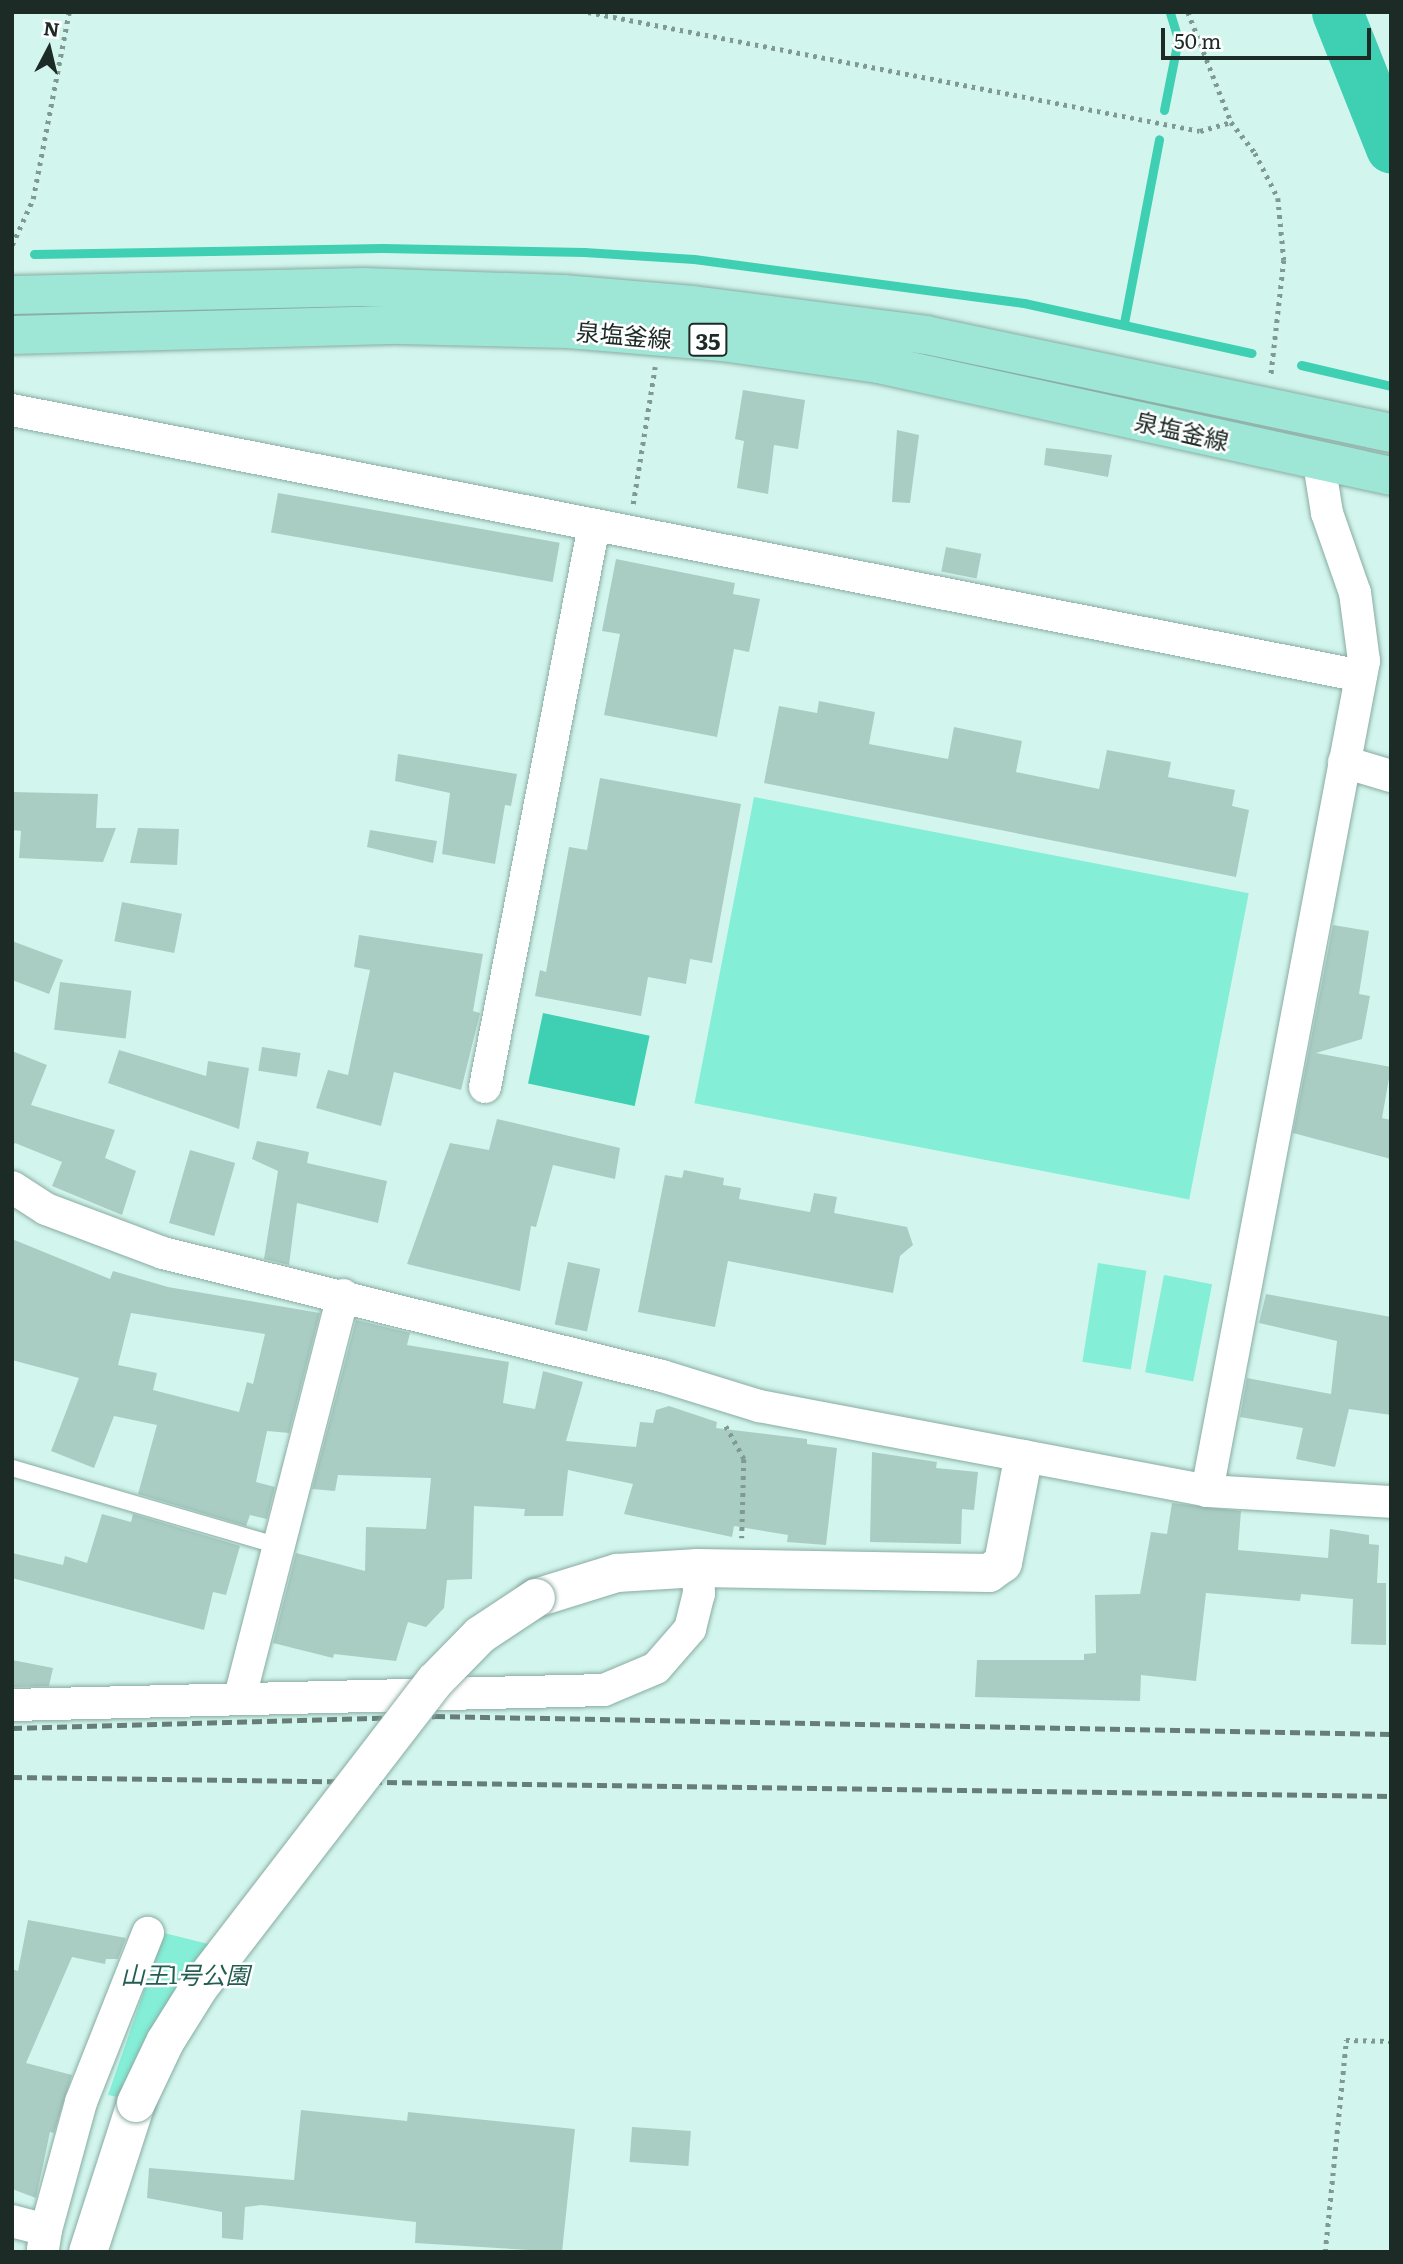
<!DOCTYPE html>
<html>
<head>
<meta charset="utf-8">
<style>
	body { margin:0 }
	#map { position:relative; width:1403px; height:2264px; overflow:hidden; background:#d2f6ed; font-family:Literata,"Noto Sans JP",serif }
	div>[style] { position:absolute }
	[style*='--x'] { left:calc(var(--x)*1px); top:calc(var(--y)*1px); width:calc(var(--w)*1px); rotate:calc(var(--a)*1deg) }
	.green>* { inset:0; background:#84eed6; transform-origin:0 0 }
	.water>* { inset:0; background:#3fcfb3; transform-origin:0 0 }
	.stream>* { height:9px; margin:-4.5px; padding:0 4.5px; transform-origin:4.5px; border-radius:4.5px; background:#3fcfb3 }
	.river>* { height:51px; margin:-25.5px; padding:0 25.5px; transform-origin:25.5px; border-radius:25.5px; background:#3fcfb3 }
	.building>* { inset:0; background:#aacdc3; transform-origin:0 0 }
	.path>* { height:4.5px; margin-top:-2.25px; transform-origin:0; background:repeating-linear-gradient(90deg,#809a93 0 3.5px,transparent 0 8.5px) }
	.roads { filter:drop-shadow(0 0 2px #89aba2) drop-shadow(0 0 2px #89aba2) }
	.service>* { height:16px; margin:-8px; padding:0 8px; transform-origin:8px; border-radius:8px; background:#fff }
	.minor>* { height:32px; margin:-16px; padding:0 16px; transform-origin:16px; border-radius:16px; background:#fff }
	.tertiary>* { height:38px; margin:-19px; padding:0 19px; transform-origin:19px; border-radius:19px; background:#fff }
	.primary>* { height:38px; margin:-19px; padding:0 19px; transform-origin:19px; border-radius:19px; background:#9ee6d6 }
	.rail>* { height:5px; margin-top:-2.5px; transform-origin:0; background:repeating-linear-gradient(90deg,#677e78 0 10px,transparent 0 15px) }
	.bridges { filter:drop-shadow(0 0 2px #89aba2) drop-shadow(0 0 2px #89aba2) }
	.tertiary-bridge>* { height:38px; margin:-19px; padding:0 19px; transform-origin:19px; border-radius:19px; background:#fff }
	span { translate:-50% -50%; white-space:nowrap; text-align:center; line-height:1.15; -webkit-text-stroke:5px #fff; paint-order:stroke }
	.shield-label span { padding:2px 5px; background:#fff; border:2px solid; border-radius:5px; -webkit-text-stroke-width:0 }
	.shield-label { font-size:23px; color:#1d2b27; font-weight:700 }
	.street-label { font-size:24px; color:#1d2b27 }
	.park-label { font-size:24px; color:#245d51; font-style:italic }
	.frame { position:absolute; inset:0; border:14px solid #1d2b27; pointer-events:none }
	.north { position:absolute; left:14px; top:14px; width:70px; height:70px; -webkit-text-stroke:5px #fff; paint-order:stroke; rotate:7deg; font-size:19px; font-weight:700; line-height:28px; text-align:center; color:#1d2b27 }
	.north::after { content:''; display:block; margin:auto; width:24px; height:32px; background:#1d2b27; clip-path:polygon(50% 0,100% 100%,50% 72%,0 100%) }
	.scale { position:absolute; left:1161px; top:28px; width:210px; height:32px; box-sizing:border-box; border:4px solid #1d2b27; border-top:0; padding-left:9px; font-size:21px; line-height:24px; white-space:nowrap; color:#1d2b27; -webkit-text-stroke:5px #fff; paint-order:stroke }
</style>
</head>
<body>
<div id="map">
	<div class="green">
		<i style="left:754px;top:797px;width:504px;height:312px;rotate:11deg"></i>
		<i style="left:1098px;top:1263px;width:49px;height:100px;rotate:9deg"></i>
		<i style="left:1164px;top:1275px;width:49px;height:99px;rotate:11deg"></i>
		<i style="clip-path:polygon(164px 1933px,241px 1952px,122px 2098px,108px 2095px)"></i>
	</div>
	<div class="water">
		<i style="left:543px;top:1013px;width:109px;height:72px;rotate:12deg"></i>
	</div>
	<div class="stream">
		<i style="--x:1164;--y:110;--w:72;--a:-78.8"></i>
		<i style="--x:1178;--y:39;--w:28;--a:-107"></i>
		<i style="--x:34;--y:254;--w:348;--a:-1"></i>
		<i style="--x:382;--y:248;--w:202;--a:1.1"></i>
		<i style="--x:584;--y:252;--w:110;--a:3.6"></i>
		<i style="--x:694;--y:259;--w:333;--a:7.6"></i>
		<i style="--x:1024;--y:303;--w:233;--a:12.4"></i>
		<i style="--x:1124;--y:323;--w:187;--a:-79.2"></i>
		<i style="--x:1301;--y:365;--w:92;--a:13.1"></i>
	</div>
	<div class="river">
		<i style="--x:1337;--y:12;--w:146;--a:68.3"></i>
	</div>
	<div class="building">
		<i style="clip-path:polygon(743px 390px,805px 400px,798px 449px,774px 445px,768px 494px,737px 488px,744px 441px,735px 439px)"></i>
		<i style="clip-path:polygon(897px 430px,919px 435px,910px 503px,892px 502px)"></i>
		<i style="clip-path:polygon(1046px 448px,1112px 455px,1108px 477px,1044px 465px)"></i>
		<i style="left:278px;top:493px;width:286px;height:40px;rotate:10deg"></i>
		<i style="left:946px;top:547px;width:36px;height:25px;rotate:11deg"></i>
		<i style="clip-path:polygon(616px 559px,735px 583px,733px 594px,760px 599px,749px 652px,734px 649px,717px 737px,604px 715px,620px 634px,602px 631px)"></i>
		<i style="clip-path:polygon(819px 701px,875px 712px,869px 744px,948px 759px,954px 727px,1022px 741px,1016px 772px,1099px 789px,1107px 750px,1171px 762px,1168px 777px,1235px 790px,1232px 806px,1249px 810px,1236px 877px,764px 783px,779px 706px,817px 713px)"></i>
		<i style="clip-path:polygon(398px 754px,517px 774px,511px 806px,505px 805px,495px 864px,442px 854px,450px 793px,395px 781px)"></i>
		<i style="clip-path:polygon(600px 778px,741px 804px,712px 963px,690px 959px,686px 984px,648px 977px,641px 1016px,535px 996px,540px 970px,546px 972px,569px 847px,587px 850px)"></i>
		<i style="clip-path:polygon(12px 792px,98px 794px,96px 828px,116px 828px,103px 862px,19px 858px,21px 831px,12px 830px)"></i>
		<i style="clip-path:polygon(138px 828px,179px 829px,177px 865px,130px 863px)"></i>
		<i style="clip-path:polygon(370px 830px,437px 841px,433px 863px,367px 847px)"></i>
		<i style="left:122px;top:902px;width:61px;height:40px;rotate:11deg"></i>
		<i style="clip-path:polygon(1333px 925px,1369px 931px,1359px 994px,1370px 996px,1362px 1039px,1316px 1053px,1391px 1067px,1382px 1118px,1391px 1120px,1391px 1159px,1293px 1133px)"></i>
		<i style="clip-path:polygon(359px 935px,483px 954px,473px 1011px,480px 1013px,461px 1090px,394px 1072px,381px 1126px,316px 1108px,328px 1070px,348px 1075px,370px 970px,354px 967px)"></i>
		<i style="clip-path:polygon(12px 941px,63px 960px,49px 994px,12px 980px)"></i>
		<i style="left:60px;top:982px;width:72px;height:48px;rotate:7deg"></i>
		<i style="left:262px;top:1047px;width:39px;height:24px;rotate:9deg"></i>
		<i style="clip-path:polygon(119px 1050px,206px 1076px,208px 1061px,249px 1068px,239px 1129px,108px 1083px)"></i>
		<i style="clip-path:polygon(12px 1051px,47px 1065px,31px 1105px,115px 1130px,105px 1158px,136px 1171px,122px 1215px,52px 1186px,62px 1162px,15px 1143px,12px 1148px)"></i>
		<i style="clip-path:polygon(497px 1119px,620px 1148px,615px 1179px,553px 1165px,536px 1227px,531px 1226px,520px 1291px,407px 1264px,450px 1143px,489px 1150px)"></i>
		<i style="clip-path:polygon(257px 1141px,309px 1152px,307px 1163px,387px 1181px,378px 1223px,297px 1203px,289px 1265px,264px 1259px,278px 1171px,252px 1159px)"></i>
		<i style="left:190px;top:1150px;width:47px;height:76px;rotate:16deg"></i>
		<i style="clip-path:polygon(684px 1170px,724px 1178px,723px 1185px,741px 1188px,739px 1199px,810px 1212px,814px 1193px,837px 1197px,834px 1213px,907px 1227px,913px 1245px,900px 1256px,893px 1293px,728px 1261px,715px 1327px,638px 1312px,665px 1175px,682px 1178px)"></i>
		<i style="clip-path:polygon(evenodd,12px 1239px,110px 1279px,113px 1271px,168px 1287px,320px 1313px,289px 1433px,267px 1431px,256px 1482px,275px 1487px,267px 1519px,250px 1515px,246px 1526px,138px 1494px,157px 1425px,114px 1416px,94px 1468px,51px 1451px,79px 1378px,12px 1360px,12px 1239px,131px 1313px,265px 1334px,253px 1384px,247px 1382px,239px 1412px,153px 1390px,157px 1373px,118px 1365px,131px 1313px)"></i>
		<i style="left:568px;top:1262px;width:33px;height:64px;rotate:12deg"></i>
		<i style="clip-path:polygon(1266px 1294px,1391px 1317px,1391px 1415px,1349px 1409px,1335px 1467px,1296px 1459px,1303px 1428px,1240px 1417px,1247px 1378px,1331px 1394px,1337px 1341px,1259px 1323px)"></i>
		<i style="clip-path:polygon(356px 1320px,410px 1333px,407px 1345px,509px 1362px,503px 1403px,535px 1409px,543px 1371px,583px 1382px,566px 1441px,636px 1447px,640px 1422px,653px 1423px,656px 1410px,669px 1406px,717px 1422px,716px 1428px,807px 1439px,807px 1444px,837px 1448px,826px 1545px,787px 1542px,788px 1535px,734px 1526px,732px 1537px,624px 1514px,633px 1484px,568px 1470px,563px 1516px,524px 1516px,525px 1509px,474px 1506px,472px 1579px,447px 1580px,444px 1608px,426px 1627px,408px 1622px,396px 1661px,334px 1654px,333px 1658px,273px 1643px,296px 1553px,365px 1571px,366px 1527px,426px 1529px,431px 1478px,338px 1475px,335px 1491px,312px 1489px)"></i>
		<i style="clip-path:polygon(872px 1452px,937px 1462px,936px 1468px,978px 1472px,974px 1510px,962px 1509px,961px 1544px,870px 1542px)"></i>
		<i style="clip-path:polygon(1172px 1503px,1241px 1511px,1238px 1550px,1328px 1558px,1330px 1529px,1369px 1535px,1369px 1544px,1379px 1545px,1377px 1583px,1386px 1583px,1386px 1645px,1351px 1644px,1353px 1599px,1301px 1594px,1300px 1601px,1206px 1593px,1196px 1681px,1141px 1675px,1140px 1701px,975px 1697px,977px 1660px,1084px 1660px,1084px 1654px,1096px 1653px,1095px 1595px,1140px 1594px,1151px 1532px,1167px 1534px)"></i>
		<i style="clip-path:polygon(102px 1514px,131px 1522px,133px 1514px,240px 1546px,226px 1595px,213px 1592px,204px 1630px,12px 1578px,12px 1553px,63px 1565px,65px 1556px,87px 1563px)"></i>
		<i style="clip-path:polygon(12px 1660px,53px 1668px,49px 1686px,12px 1687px)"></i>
		<i style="clip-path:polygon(28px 1920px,126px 1938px,118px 1959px,106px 1959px,105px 1964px,72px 1957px,26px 2063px,72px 2075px,54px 2133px,50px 2132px,36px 2198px,12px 2189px,12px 1969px,18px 1971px)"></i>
		<i style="clip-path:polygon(301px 2110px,407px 2121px,408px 2112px,575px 2129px,562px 2252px,415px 2243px,416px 2222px,261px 2205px,245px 2207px,243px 2240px,222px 2238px,222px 2212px,147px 2198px,149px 2168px,294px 2180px)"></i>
		<i style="left:632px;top:2127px;width:59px;height:35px;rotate:4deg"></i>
	</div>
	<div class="path">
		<i style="--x:588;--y:12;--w:623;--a:11"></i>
		<i style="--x:1200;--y:131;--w:32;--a:-16"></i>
		<i style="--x:1188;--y:12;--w:118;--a:68.6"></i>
		<i style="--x:1231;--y:122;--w:39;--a:52"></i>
		<i style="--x:1255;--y:153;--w:51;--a:62.9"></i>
		<i style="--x:1278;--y:198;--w:62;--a:84.5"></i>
		<i style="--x:1284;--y:260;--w:116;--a:96.4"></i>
		<i style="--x:12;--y:245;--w:51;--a:-65.5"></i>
		<i style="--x:33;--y:199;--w:190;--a:-79.1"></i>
		<i style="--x:633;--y:504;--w:139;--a:-80.9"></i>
		<i style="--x:726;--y:1426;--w:38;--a:61"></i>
		<i style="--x:744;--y:1459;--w:79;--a:91.5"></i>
		<i style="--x:1325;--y:2252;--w:213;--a:-84.3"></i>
		<i style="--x:1346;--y:2040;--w:45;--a:1.3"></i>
	</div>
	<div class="roads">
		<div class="service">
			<i style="--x:12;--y:1468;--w:278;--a:16.3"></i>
		</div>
		<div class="minor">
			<i style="--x:12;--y:410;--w:1375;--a:11.15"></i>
			<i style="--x:1344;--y:762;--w:49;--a:16.6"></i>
			<i style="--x:485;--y:1087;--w:572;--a:-79.02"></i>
			<i style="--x:12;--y:1187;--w:40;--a:32.9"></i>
			<i style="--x:46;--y:1209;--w:125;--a:20.6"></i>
			<i style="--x:163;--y:1253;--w:514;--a:13.85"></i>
			<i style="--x:662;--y:1376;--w:102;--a:17.2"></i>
			<i style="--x:759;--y:1406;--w:456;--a:10.7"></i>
			<i style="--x:1207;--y:1491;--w:184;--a:3.4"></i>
			<i style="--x:1207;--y:1491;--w:845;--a:-79.29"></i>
			<i style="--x:1364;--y:661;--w:69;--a:-97.5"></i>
			<i style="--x:1355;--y:593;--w:85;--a:-109.3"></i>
			<i style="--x:1327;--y:513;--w:51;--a:-99.1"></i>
			<i style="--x:240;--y:1697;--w:415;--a:-75.6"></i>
			<i style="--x:12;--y:1705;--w:592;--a:-1.45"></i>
			<i style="--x:604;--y:1690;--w:56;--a:-22.9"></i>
			<i style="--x:656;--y:1668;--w:52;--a:-48.9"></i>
			<i style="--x:690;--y:1629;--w:36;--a:-76"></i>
			<i style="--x:699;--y:1594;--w:26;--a:-92"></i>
			<i style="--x:12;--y:2221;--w:35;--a:15"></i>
			<i style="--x:46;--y:2230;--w:20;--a:99"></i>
			<i style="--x:46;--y:2230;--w:133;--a:-74.7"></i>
			<i style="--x:81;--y:2102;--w:182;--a:-68.4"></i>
		</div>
		<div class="tertiary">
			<i style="--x:536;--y:1598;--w:85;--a:-17.2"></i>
			<i style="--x:617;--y:1573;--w:81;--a:-3.5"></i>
			<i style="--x:698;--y:1568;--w:291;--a:1"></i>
			<i style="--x:989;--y:1573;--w:17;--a:-36"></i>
			<i style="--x:1003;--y:1563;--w:106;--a:-79.1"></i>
			<i style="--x:88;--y:2252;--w:157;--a:-72.1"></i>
		</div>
		<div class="primary">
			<i style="--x:12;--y:295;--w:351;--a:-1.3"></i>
			<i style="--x:363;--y:287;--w:200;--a:2"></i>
			<i style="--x:563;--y:294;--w:130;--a:4.8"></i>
			<i style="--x:693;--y:305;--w:235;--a:7.3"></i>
			<i style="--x:926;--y:335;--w:475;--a:11.9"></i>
			<i style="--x:12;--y:335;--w:388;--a:-1.5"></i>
			<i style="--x:400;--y:325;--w:169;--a:1.4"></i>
			<i style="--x:569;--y:329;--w:154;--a:4.9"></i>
			<i style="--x:722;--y:342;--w:158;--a:8"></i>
			<i style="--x:878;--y:364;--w:525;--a:12.32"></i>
		</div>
	</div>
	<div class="rail">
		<i style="--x:12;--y:1728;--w:423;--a:-1.6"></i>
		<i style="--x:435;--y:1716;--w:956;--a:1.08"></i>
		<i style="--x:12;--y:1777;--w:1379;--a:0.79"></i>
	</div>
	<div class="bridges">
		<div class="tertiary-bridge">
			<i style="--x:136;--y:2103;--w:68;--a:-64.6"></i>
			<i style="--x:165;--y:2042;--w:66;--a:-58"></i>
			<i style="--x:200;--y:1986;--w:385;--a:-52.4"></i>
			<i style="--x:435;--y:1681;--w:64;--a:-45.6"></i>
			<i style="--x:480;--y:1635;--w:67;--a:-33.5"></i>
		</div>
	</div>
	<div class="shield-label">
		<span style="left:708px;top:340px">35</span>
	</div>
	<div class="street-label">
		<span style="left:624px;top:334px;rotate:5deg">泉塩釜線</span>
		<span style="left:1182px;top:430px;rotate:13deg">泉塩釜線</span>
	</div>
	<div class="park-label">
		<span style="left:185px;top:1974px">山王1号公園</span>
	</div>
	<div class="frame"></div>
	<div class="north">N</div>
	<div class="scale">50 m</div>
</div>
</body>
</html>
